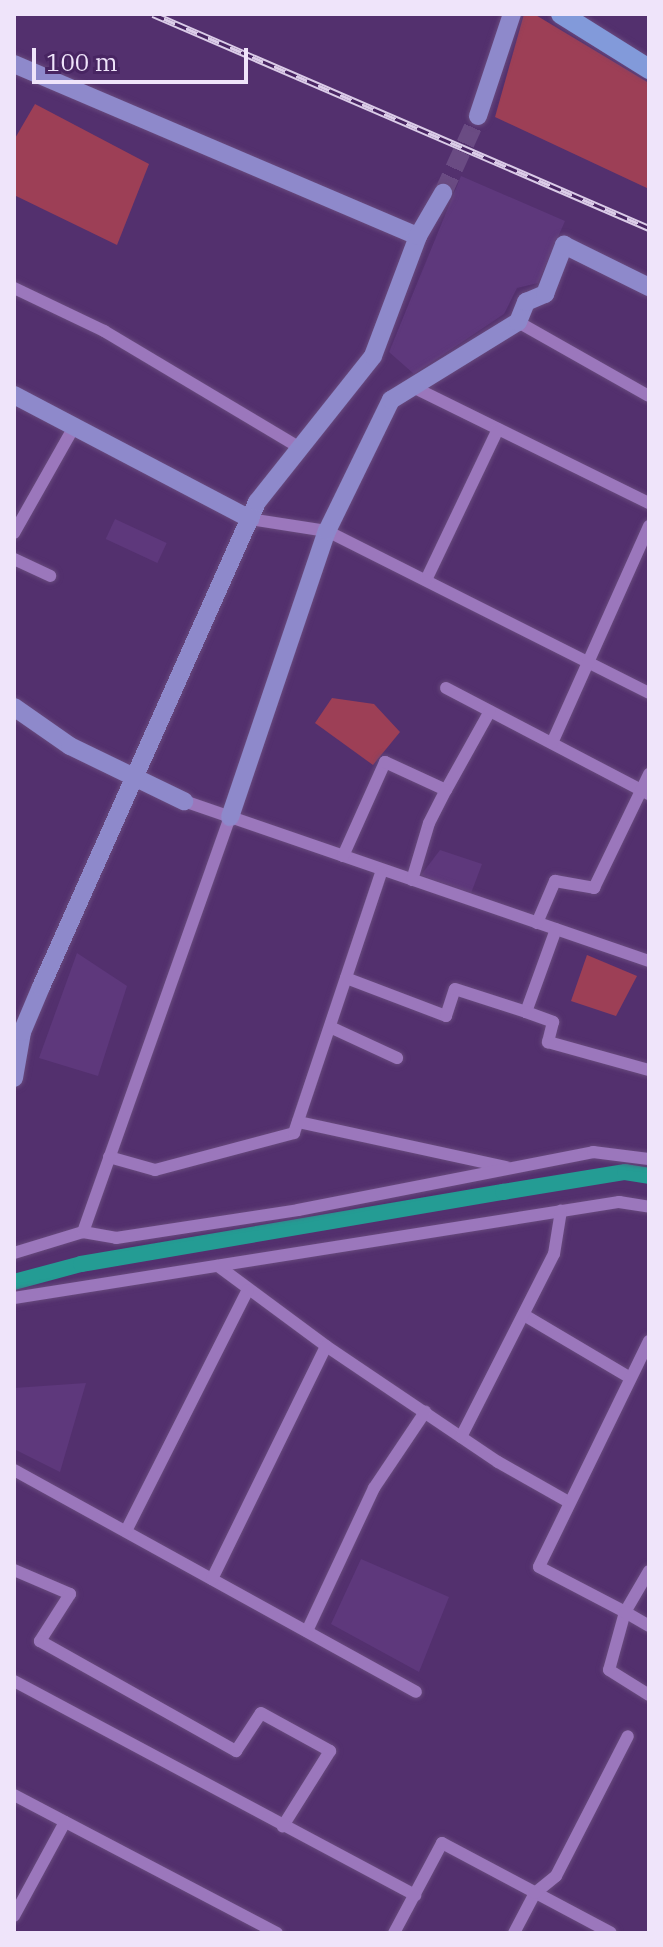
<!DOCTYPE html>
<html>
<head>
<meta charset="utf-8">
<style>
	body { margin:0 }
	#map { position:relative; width:663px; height:1947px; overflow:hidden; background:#53306e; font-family:"IBM Plex Serif",serif }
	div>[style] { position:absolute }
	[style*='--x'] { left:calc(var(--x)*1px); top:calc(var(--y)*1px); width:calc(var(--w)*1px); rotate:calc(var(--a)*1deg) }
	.built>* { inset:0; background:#5e387c; transform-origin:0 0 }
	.canal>* { height:16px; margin:-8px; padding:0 8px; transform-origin:8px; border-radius:8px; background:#249c94 }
	.building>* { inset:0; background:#9d3f56 }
	.secondary-tunnel>* { height:18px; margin-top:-9px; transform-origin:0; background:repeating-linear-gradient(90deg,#6a4b83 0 18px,transparent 0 27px) }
	.roads { filter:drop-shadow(0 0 2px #684a7d) drop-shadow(0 0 2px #684a7d) }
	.street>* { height:12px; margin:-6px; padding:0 6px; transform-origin:6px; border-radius:6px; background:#9b77bc }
	.secondary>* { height:18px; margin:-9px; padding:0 9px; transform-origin:9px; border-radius:9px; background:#8e89cb }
	.primary>* { height:20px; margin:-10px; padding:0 10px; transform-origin:10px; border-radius:10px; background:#829ada }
	.rail>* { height:7px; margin-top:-3.5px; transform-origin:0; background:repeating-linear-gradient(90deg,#482562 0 12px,#dbcce8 0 24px); box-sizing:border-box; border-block:2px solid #dbcce8 }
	span { translate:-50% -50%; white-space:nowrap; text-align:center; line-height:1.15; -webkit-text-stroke:8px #482562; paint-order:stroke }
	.frame { position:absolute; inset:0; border:16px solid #efe4fa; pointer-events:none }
	.scale { position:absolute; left:32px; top:48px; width:216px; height:36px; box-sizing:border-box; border:4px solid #efe4fa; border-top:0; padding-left:10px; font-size:24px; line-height:28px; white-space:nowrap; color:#efe4fa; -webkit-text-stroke:6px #482562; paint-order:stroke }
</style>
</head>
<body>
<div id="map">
	<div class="built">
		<i style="clip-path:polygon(461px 176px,565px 221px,538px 283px,517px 288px,504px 314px,414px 374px,389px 352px)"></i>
		<i style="left:115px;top:519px;width:57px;height:22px;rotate:25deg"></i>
		<i style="clip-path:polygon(440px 850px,482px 864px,470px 896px,421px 875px)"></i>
		<i style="clip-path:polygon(77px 953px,127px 986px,98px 1076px,39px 1058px)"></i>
		<i style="clip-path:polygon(86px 1383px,60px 1472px,14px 1449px,14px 1388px)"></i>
		<i style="clip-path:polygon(361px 1559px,449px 1597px,419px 1672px,331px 1624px)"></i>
	</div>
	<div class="canal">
		<i style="--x:14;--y:1282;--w:69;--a:-15"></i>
		<i style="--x:81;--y:1264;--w:428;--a:-9.7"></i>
		<i style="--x:503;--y:1192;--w:124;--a:-9.3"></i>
		<i style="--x:625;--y:1172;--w:24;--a:9"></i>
	</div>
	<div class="building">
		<i style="clip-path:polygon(524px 14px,534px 14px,649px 83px,649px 189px,495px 117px)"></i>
		<i style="clip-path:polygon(35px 104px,149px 164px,117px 245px,14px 195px,14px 140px)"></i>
		<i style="clip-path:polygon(332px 698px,374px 704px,400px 732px,373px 765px,315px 723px)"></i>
		<i style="clip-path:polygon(587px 955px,637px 976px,616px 1016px,571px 1001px)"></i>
	</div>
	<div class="secondary-tunnel">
		<i style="--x:443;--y:193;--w:85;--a:-65.6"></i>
	</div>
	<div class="roads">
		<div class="street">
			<i style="--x:14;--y:288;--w:100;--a:25.5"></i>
			<i style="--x:104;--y:331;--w:228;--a:30.8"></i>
			<i style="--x:518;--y:322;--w:150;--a:29.5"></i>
			<i style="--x:413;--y:387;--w:263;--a:26.2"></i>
			<i style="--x:250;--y:519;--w:78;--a:8.9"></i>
			<i style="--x:327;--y:531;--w:360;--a:26.7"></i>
			<i style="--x:14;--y:533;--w:122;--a:-60.5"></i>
			<i style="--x:14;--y:559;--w:40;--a:25"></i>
			<i style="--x:426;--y:580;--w:167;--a:-64.5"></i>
			<i style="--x:446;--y:688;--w:229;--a:27.6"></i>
			<i style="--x:552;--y:743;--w:238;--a:-65.9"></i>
			<i style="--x:184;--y:801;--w:492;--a:19"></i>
			<i style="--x:343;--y:856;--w:103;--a:-65.9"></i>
			<i style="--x:385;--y:762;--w:67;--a:24.7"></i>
			<i style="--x:446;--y:790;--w:90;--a:-60.9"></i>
			<i style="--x:412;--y:880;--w:59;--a:-73.4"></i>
			<i style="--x:429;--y:823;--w:37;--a:-63"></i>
			<i style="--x:537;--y:923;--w:46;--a:-66.8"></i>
			<i style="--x:555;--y:881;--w:40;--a:10"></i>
			<i style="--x:594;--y:888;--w:127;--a:-64.2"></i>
			<i style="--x:346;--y:978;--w:107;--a:20.8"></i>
			<i style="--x:446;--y:1016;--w:28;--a:-72"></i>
			<i style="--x:455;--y:989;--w:75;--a:17.9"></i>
			<i style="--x:526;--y:1012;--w:88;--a:-70.1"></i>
			<i style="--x:526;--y:1012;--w:29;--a:20"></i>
			<i style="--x:553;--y:1022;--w:21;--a:104"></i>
			<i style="--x:548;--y:1042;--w:105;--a:15.5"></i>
			<i style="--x:330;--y:1027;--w:74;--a:24.8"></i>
			<i style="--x:298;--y:1122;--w:213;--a:12.2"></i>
			<i style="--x:109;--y:1157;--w:48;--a:15.8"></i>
			<i style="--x:155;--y:1170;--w:144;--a:-14.9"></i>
			<i style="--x:294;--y:1133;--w:277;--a:-71.5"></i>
			<i style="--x:83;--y:1232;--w:34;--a:10"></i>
			<i style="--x:116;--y:1238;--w:184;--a:-8.7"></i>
			<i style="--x:298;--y:1210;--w:301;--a:-11.1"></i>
			<i style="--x:593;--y:1152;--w:56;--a:7.1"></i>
			<i style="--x:14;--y:1253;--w:72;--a:-16.9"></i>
			<i style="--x:83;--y:1232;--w:440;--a:-70.5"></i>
			<i style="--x:218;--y:1266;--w:134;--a:36.5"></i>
			<i style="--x:326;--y:1346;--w:207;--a:34"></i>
			<i style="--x:498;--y:1462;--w:79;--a:29.5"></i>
			<i style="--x:14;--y:1298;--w:613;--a:-9.02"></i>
			<i style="--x:619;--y:1202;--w:30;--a:9"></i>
			<i style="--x:524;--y:1315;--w:122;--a:30.6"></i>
			<i style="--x:649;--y:1341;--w:251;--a:116"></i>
			<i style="--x:539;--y:1567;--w:97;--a:27.6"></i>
			<i style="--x:625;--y:1612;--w:60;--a:105.4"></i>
			<i style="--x:609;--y:1670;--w:47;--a:32"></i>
			<i style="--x:461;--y:1437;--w:205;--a:-63.1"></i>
			<i style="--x:554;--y:1254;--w:44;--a:-80.8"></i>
			<i style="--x:14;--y:1470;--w:459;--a:28.9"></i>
			<i style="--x:126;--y:1531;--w:270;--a:-63.2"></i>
			<i style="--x:14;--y:1570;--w:61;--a:23.2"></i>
			<i style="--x:70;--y:1594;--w:56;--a:122.6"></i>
			<i style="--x:40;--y:1641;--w:225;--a:29.3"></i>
			<i style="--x:236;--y:1751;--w:45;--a:-56.7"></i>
			<i style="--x:261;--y:1713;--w:79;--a:28.8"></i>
			<i style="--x:330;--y:1751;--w:89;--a:122.1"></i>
			<i style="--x:649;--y:1571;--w:48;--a:120.3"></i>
			<i style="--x:625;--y:1612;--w:28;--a:30"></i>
			<i style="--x:212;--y:1579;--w:259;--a:-63.9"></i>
			<i style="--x:307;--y:1631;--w:158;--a:-64.9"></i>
			<i style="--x:374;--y:1488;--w:92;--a:-56.1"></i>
			<i style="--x:14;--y:1681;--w:455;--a:28.1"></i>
			<i style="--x:14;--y:1795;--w:297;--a:27.7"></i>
			<i style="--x:14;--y:1916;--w:107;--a:-61.5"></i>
			<i style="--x:394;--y:1933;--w:102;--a:-61.9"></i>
			<i style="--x:442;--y:1843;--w:191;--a:28"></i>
			<i style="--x:514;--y:1933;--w:45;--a:-62.3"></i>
			<i style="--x:535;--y:1893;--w:27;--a:-39"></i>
			<i style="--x:556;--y:1876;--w:157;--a:-62.8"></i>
		</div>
		<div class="secondary">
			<i style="--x:14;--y:64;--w:439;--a:23.1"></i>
			<i style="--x:478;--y:116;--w:108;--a:-71.6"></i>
			<i style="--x:14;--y:395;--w:267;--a:27.7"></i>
			<i style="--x:14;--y:707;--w:68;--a:34.9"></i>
			<i style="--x:70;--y:746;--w:127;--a:25.8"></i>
			<i style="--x:230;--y:817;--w:302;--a:-71.3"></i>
			<i style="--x:327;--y:531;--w:146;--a:-64"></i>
			<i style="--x:391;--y:400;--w:149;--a:-31.6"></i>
			<i style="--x:518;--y:322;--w:22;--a:-68"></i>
			<i style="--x:526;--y:302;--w:21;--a:-23"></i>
			<i style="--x:545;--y:294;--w:53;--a:-68.8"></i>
			<i style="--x:564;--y:245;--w:95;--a:26.3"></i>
			<i style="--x:14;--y:1078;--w:47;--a:-80.1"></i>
			<i style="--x:22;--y:1032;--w:49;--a:-67.1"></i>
			<i style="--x:41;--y:987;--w:531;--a:-65.99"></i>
			<i style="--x:257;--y:502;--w:186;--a:-51.5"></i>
			<i style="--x:373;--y:356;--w:128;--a:-69.4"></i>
			<i style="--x:418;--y:236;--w:50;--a:-59.8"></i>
		</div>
		<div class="primary">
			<i style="--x:561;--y:14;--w:104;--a:32"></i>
		</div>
	</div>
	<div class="rail">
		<i style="--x:153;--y:14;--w:540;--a:23.34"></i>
	</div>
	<div class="frame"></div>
	<div class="scale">100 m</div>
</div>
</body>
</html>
